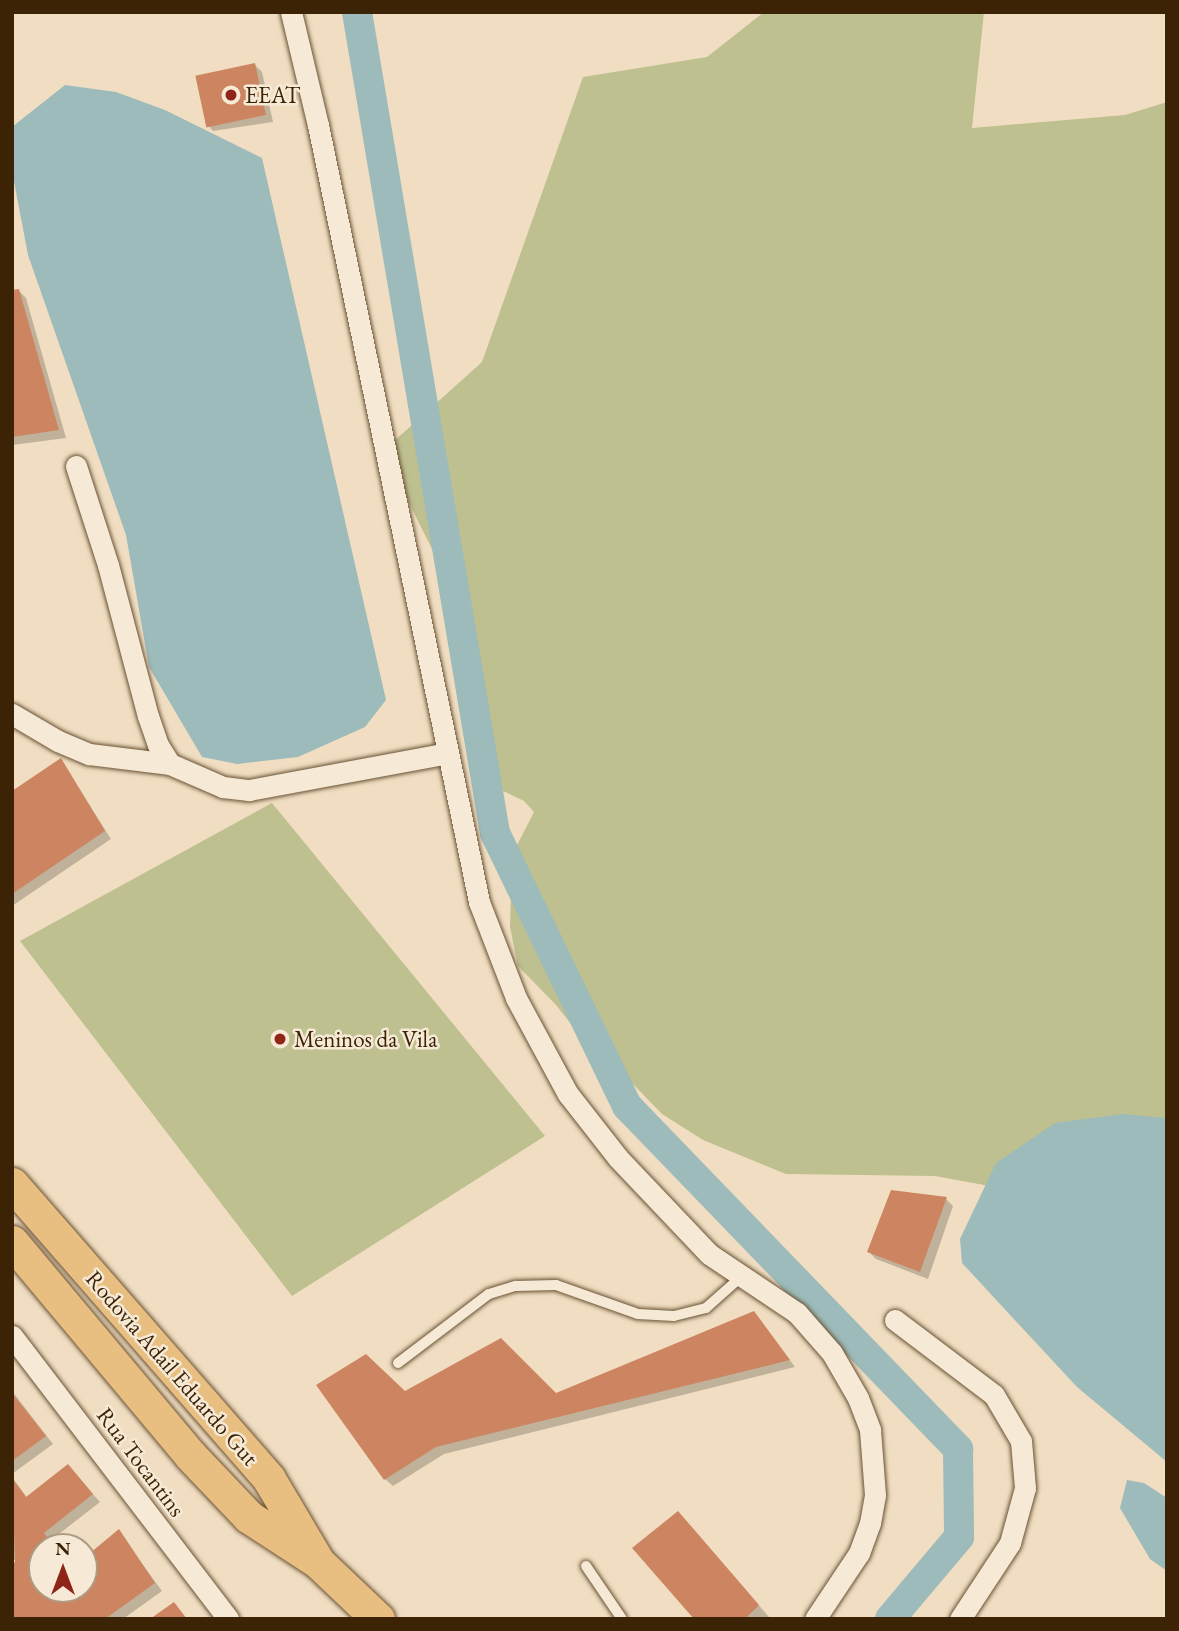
<!DOCTYPE html>
<html>
<head>
<meta charset="utf-8">
<style>
	body { margin:0 }
	#map { position:relative; width:1179px; height:1631px; overflow:hidden; background:#f1dec2; font-family:"EB Garamond",serif }
	div>[style] { position:absolute }
	[style*='--x'] { left:calc(var(--x)*1px); top:calc(var(--y)*1px); width:calc(var(--w)*1px); rotate:calc(var(--a)*1deg) }
	.green>* { inset:0; background:#bec090 }
	.water>* { inset:0; background:#9cbbba }
	.shadow>* { inset:0; background:#0003 }
	.canal>* { height:30px; margin:-15px; padding:0 15px; transform-origin:15px; border-radius:15px; background:#9cbbba }
	.building>* { inset:0; background:#cc8560; transform-origin:0 0 }
	.roads { filter:drop-shadow(0 0 2px #6a5235) drop-shadow(0 0 2px #6a5235) }
	.lane>* { height:10px; margin:-5px; padding:0 5px; transform-origin:5px; border-radius:5px; background:#f6ead7 }
	.street>* { height:21px; margin:-10.5px; padding:0 10.5px; transform-origin:10.5px; border-radius:10.5px; background:#f6ead7 }
	.primary>* { height:33px; margin:-16.5px; padding:0 16.5px; transform-origin:16.5px; border-radius:16.5px; background:#e8bf81 }
	.dots>* { width:19px; height:19px; translate:-50% -50%; box-sizing:border-box; border:4px solid #f6ead7; border-radius:50% }
	span { translate:-50% -50%; white-space:nowrap; text-align:center; line-height:1.15; -webkit-text-stroke:5px #f6ead7; paint-order:stroke }
	.poi-label { font-size:23px; color:#3d2306 }
	.left { translate:0 -50%; text-align:left }
	.street-label { font-size:23px; color:#3d2306 }
	.frame { position:absolute; inset:0; border:14px solid #3d2306; pointer-events:none }
	.north { position:absolute; left:28px; top:1533px; width:70px; height:70px; box-sizing:border-box; background:#f6ead7; border:2px solid #ac9a83; border-radius:50%; rotate:0deg; font-size:19px; font-weight:700; line-height:28px; text-align:center; color:#3d2306 }
	.north::after { content:''; display:block; margin:auto; width:24px; height:32px; background:#8f2418; clip-path:polygon(50% 0,100% 100%,50% 72%,0 100%) }
</style>
</head>
<body>
<div id="map">
	<div class="green">
		<i style="clip-path:polygon(764px 12px,984px 12px,972px 128px,1125px 115px,1167px 102px,1167px 1148px,1006px 1198px,984px 1185px,935px 1176px,786px 1174px,703px 1140px,662px 1114px,630px 1081px,589px 1047px,556px 1005px,518px 966px,510px 927px,512px 855px,534px 812px,524px 801px,495px 787px,482px 762px,466px 709px,437px 559px,383px 451px,482px 362px,583px 77px,707px 57px)"></i>
		<i style="clip-path:polygon(272px 803px,545px 1136px,292px 1296px,20px 941px)"></i>
	</div>
	<div class="water">
		<i style="clip-path:polygon(65px 85px,116px 92px,165px 110px,262px 158px,386px 700px,365px 727px,298px 757px,237px 764px,202px 757px,149px 667px,126px 535px,28px 255px,12px 171px,12px 127px)"></i>
		<i style="clip-path:polygon(1122px 1114px,1167px 1118px,1167px 1462px,1077px 1387px,962px 1263px,960px 1239px,996px 1163px,1055px 1123px)"></i>
		<i style="clip-path:polygon(1127px 1480px,1144px 1483px,1167px 1498px,1167px 1571px,1150px 1559px,1120px 1508px)"></i>
	</div>
	<div class="shadow">
		<i style="clip-path:polygon(255px 65px,262px 72px,273px 122px,213px 131px,206px 123px)"></i>
		<i style="clip-path:polygon(19px 291px,26px 298px,66px 438px,12px 445px,12px 292px)"></i>
		<i style="clip-path:polygon(61px 760px,111px 839px,12px 906px,12px 794px)"></i>
		<i style="clip-path:polygon(946px 1199px,953px 1206px,928px 1279px,876px 1259px,869px 1252px)"></i>
		<i style="clip-path:polygon(761px 1321px,795px 1367px,444px 1454px,393px 1486px,385px 1479px,405px 1393px,556px 1395px)"></i>
		<i style="clip-path:polygon(12px 1391px,53px 1444px,12px 1474px)"></i>
		<i style="clip-path:polygon(75px 1474px,100px 1502px,50px 1541px,55px 1547px,42px 1547px,42px 1589px,84px 1589px,84px 1560px,119px 1532px,162px 1591px,123px 1619px,12px 1619px,17px 1562px,12px 1558px,12px 1477px,28px 1499px)"></i>
		<i style="clip-path:polygon(690px 1525px,769px 1617px,768px 1619px,697px 1619px)"></i>
	</div>
	<div class="canal">
		<i style="--x:357;--y:12;--w:833;--a:80.46"></i>
		<i style="--x:495;--y:833;--w:303;--a:64.2"></i>
		<i style="--x:627;--y:1106;--w:477;--a:46"></i>
		<i style="--x:958;--y:1449;--w:88;--a:89.3"></i>
		<i style="--x:959;--y:1537;--w:107;--a:130.1"></i>
	</div>
	<div class="building">
		<i style="left:255px;top:63px;width:53px;height:61px;rotate:78deg"></i>
		<i style="clip-path:polygon(19px 289px,59px 430px,12px 437px,12px 290px)"></i>
		<i style="clip-path:polygon(61px 758px,105px 831px,12px 894px,12px 791px)"></i>
		<i style="clip-path:polygon(891px 1190px,947px 1197px,920px 1272px,867px 1252px)"></i>
		<i style="clip-path:polygon(754px 1311px,790px 1360px,436px 1447px,384px 1480px,316px 1385px,366px 1354px,405px 1391px,501px 1338px,556px 1393px)"></i>
		<i style="clip-path:polygon(12px 1393px,46px 1436px,12px 1461px)"></i>
		<i style="clip-path:polygon(68px 1464px,93px 1494px,44px 1533px,55px 1547px,42px 1547px,42px 1589px,84px 1589px,84px 1558px,119px 1529px,155px 1583px,105px 1619px,12px 1619px,12px 1564px,15px 1562px,12px 1478px,26px 1497px)"></i>
		<i style="clip-path:polygon(678px 1511px,759px 1605px,745px 1619px,694px 1619px,632px 1548px)"></i>
		<i style="clip-path:polygon(174px 1602px,187px 1619px,150px 1619px)"></i>
	</div>
	<div class="roads">
		<div class="lane">
			<i style="--x:398;--y:1363;--w:114;--a:-37.2"></i>
			<i style="--x:489;--y:1294;--w:28;--a:-17"></i>
			<i style="--x:516;--y:1286;--w:40;--a:-1.4"></i>
			<i style="--x:556;--y:1285;--w:87;--a:19.5"></i>
			<i style="--x:638;--y:1314;--w:36;--a:3"></i>
			<i style="--x:674;--y:1316;--w:33;--a:-14"></i>
			<i style="--x:706;--y:1308;--w:48;--a:-41.6"></i>
			<i style="--x:586;--y:1566;--w:64;--a:55.8"></i>
		</div>
		<div class="street">
			<i style="--x:291;--y:12;--w:116;--a:76.6"></i>
			<i style="--x:318;--y:125;--w:794;--a:78.29"></i>
			<i style="--x:479;--y:902;--w:103;--a:68.9"></i>
			<i style="--x:516;--y:998;--w:109;--a:61.6"></i>
			<i style="--x:568;--y:1094;--w:81;--a:52"></i>
			<i style="--x:618;--y:1158;--w:132;--a:46.5"></i>
			<i style="--x:709;--y:1254;--w:106;--a:33.8"></i>
			<i style="--x:797;--y:1313;--w:53;--a:48.8"></i>
			<i style="--x:832;--y:1353;--w:52;--a:60"></i>
			<i style="--x:858;--y:1398;--w:34;--a:69"></i>
			<i style="--x:870;--y:1430;--w:65;--a:85.6"></i>
			<i style="--x:875;--y:1495;--w:28;--a:100"></i>
			<i style="--x:870;--y:1523;--w:32;--a:110"></i>
			<i style="--x:859;--y:1553;--w:79;--a:123.7"></i>
			<i style="--x:76;--y:466;--w:104;--a:72.1"></i>
			<i style="--x:108;--y:565;--w:156;--a:75.2"></i>
			<i style="--x:148;--y:716;--w:31;--a:71"></i>
			<i style="--x:158;--y:745;--w:22;--a:58"></i>
			<i style="--x:12;--y:714;--w:53;--a:30.4"></i>
			<i style="--x:58;--y:741;--w:34;--a:23"></i>
			<i style="--x:89;--y:754;--w:82;--a:7"></i>
			<i style="--x:170;--y:764;--w:58;--a:23.5"></i>
			<i style="--x:223;--y:787;--w:26;--a:7"></i>
			<i style="--x:249;--y:790;--w:202;--a:-10.5"></i>
			<i style="--x:895;--y:1320;--w:124;--a:37.1"></i>
			<i style="--x:994;--y:1395;--w:53;--a:59.6"></i>
			<i style="--x:1021;--y:1441;--w:47;--a:85.1"></i>
			<i style="--x:1025;--y:1488;--w:57;--a:105.3"></i>
			<i style="--x:1010;--y:1543;--w:91;--a:123.3"></i>
			<i style="--x:12;--y:1336;--w:356;--a:52.6"></i>
		</div>
		<div class="primary">
			<i style="--x:12;--y:1184;--w:391;--a:48.9"></i>
			<i style="--x:269;--y:1479;--w:94;--a:59.3"></i>
			<i style="--x:12;--y:1242;--w:278;--a:50.1"></i>
			<i style="--x:190;--y:1455;--w:86;--a:46.4"></i>
			<i style="--x:249;--y:1517;--w:82;--a:33.1"></i>
			<i style="--x:318;--y:1562;--w:83;--a:43.5"></i>
		</div>
	</div>
	<div class="dots">
		<i style="left:231px;top:95px;background:#8f2418"></i>
		<i style="left:280px;top:1039px;background:#8f2418"></i>
	</div>
	<div class="poi-label">
		<span class="left" style="left:245px;top:95px">EEAT</span>
		<span class="left" style="left:294px;top:1039px">Meninos da Vila</span>
	</div>
	<div class="street-label">
		<span style="left:172px;top:1368px;rotate:49deg">Rodovia Adail Eduardo Gut</span>
		<span style="left:141px;top:1462px;rotate:53deg">Rua Tocantins</span>
	</div>
	<div class="frame"></div>
	<div class="north">N</div>
</div>
</body>
</html>
